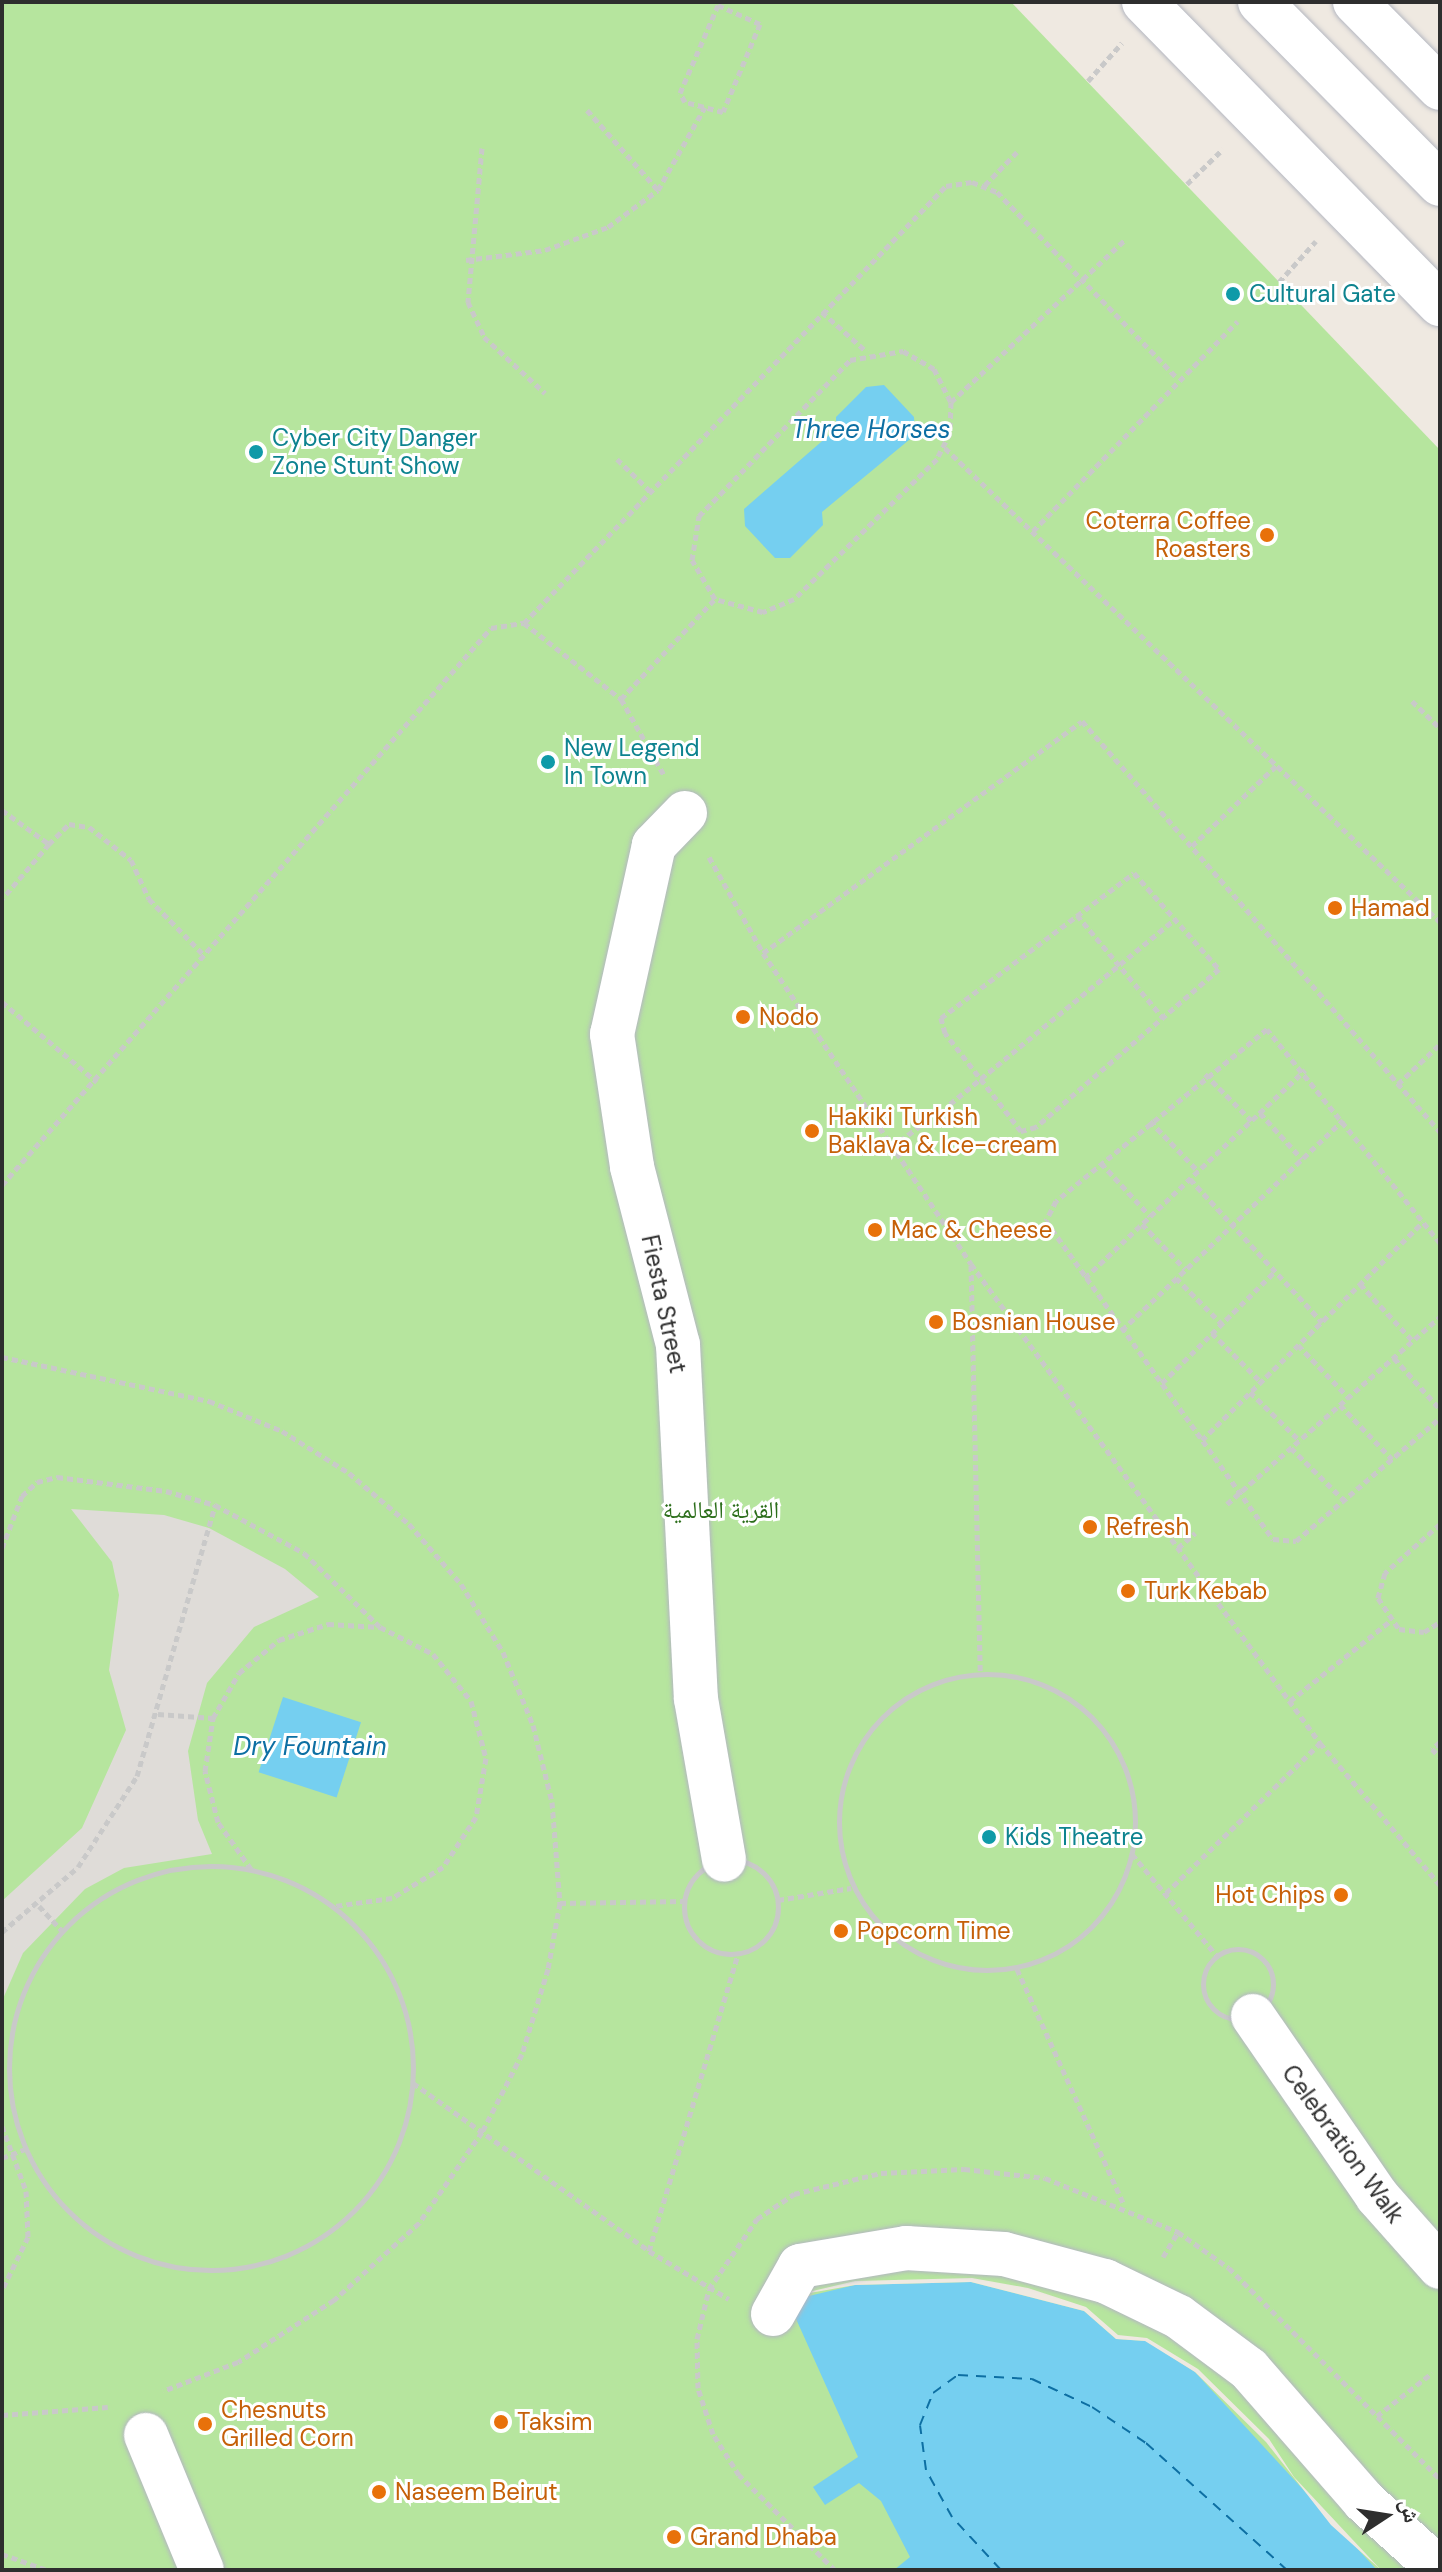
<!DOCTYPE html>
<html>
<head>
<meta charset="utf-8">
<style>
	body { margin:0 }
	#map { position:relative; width:1442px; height:2572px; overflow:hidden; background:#efe9e1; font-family:"DM Sans","Noto Naskh Arabic",sans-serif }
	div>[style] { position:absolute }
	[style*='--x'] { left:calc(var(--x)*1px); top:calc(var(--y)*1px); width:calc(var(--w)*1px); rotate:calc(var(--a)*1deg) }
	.green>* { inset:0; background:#b6e59e }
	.plaza>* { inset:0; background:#dfdcd8 }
	.water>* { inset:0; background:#75cff0; transform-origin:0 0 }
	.pier>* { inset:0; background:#efe9e1 }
	.ferry>* { height:2px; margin-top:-1px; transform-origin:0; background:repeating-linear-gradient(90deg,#0d6fa3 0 10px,transparent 0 18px) }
	.path>* { height:5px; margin-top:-2.5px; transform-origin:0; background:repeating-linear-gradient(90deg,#c9c9c9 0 6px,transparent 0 10px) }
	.path>.ring { margin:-2.5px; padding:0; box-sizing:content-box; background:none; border:5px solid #c9c9c9; border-radius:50% }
	.roads { filter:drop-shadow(0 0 2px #b4b7c1) drop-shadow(0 0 2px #b4b7c1) }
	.minor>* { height:44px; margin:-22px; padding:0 22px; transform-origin:22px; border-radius:22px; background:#fff }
	.dots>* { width:22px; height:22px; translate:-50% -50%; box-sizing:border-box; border:4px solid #fff; border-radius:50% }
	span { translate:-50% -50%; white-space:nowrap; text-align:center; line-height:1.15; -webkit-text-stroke:6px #fff; paint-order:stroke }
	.culture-label { font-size:24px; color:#0d838f }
	.left { translate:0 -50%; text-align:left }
	.food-label { font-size:24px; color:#c56008 }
	.right { translate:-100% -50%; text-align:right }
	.street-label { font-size:24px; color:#2e2e2e }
	.park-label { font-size:24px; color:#2c6e1b }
	.water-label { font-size:26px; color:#0d6fa3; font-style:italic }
	.frame { position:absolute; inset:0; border:4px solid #2e2e2e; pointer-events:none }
	.north { position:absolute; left:1346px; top:2476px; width:80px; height:80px; -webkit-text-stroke:6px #fff; paint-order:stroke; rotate:78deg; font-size:22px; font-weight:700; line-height:32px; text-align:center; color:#2e2e2e }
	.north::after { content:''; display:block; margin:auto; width:28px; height:36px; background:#2e2e2e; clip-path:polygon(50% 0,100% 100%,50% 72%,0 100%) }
</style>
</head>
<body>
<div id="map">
	<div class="green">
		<i style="clip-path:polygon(2px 2px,1011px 2px,1440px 450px,1440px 2570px,2px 2570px)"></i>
	</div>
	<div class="plaza">
		<i style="clip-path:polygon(71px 1509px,164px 1515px,209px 1528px,285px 1569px,319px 1597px,254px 1627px,207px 1683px,188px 1751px,198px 1820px,212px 1854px,124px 1868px,85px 1889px,23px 1953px,2px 2001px,2px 1901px,82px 1828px,126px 1730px,109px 1670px,119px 1595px,112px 1562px)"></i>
	</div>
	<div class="water">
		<i style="clip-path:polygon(884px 385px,914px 417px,915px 435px,822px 512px,823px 525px,790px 558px,775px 558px,745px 526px,744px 509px,836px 429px,836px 417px,866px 387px)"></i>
		<i style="left:283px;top:1697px;width:82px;height:79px;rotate:18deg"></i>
		<i style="clip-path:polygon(971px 2282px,1084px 2311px,1116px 2339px,1146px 2341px,1195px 2372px,1377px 2570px,894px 2570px,910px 2557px,881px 2501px,859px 2483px,825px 2505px,813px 2487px,858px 2457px,788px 2301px,855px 2285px)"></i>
	</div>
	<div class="pier">
		<i style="clip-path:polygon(972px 2278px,1028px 2288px,1086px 2307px,1118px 2335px,1147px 2338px,1198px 2369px,1269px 2439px,1294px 2477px,1381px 2570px,1331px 2525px,1266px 2442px,1195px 2372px,1145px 2341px,1116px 2339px,1084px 2311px,971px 2282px,855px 2285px,787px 2297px,855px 2281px)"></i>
	</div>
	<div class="ferry">
		<i style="--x:1001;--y:2570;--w:72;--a:-132.8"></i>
		<i style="--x:952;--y:2517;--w:54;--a:-119"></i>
		<i style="--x:926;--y:2470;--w:45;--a:-97.6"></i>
		<i style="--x:920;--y:2425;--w:35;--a:-68"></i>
		<i style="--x:933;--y:2393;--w:31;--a:-36"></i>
		<i style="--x:958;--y:2375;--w:74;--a:3.1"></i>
		<i style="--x:1032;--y:2379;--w:66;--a:25"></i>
		<i style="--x:1092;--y:2407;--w:65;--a:33.7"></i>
		<i style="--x:1146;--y:2443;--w:190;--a:42"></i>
	</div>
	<div class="path">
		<i style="--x:718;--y:5;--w:46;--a:24.3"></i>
		<i style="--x:760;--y:24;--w:95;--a:112.8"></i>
		<i style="--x:723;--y:112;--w:39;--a:-165"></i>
		<i style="--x:685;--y:102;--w:10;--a:-119"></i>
		<i style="--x:680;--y:93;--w:96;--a:-66.6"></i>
		<i style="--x:1088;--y:81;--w:51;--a:-48.2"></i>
		<i style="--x:587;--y:110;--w:107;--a:48.4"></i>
		<i style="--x:482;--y:148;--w:155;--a:95.2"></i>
		<i style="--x:468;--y:302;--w:38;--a:65"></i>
		<i style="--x:484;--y:337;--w:83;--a:42.6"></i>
		<i style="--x:1187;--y:184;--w:50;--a:-44.2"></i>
		<i style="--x:985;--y:185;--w:46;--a:-45.9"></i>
		<i style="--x:466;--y:260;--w:80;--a:-7.2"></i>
		<i style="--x:545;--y:250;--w:67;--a:-20.1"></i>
		<i style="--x:608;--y:227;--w:62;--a:-36.5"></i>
		<i style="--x:658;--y:190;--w:95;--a:-60.5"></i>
		<i style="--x:1279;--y:282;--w:55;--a:-47.9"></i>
		<i style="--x:822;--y:312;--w:60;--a:41.6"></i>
		<i style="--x:903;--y:351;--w:36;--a:30"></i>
		<i style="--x:934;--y:369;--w:37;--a:63"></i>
		<i style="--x:951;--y:402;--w:31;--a:92"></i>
		<i style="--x:950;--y:433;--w:29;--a:117"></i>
		<i style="--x:937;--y:459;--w:200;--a:135.6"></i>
		<i style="--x:794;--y:599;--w:34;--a:157"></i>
		<i style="--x:763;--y:612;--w:50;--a:-164.8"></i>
		<i style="--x:715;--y:599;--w:45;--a:-120.5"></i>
		<i style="--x:692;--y:560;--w:45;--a:-81"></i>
		<i style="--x:699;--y:516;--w:217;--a:-45.9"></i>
		<i style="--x:850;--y:360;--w:54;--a:-9.6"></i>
		<i style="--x:951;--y:402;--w:238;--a:-43"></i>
		<i style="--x:945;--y:448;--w:685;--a:43.76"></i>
		<i style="--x:617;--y:459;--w:46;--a:44.1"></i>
		<i style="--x:1033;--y:531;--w:293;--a:-45.7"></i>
		<i style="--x:524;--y:623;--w:607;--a:-46"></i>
		<i style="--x:946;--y:186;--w:26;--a:-9"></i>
		<i style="--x:972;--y:182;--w:27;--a:22"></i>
		<i style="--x:997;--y:192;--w:260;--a:45.9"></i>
		<i style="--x:621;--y:699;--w:137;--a:-46.8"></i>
		<i style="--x:1412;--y:701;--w:39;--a:44"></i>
		<i style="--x:2;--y:810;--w:58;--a:35.9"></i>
		<i style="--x:49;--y:844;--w:72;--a:130.5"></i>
		<i style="--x:49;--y:844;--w:28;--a:-45"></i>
		<i style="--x:69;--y:824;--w:20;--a:9"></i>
		<i style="--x:89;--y:827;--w:53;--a:38.2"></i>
		<i style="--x:131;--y:860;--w:43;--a:65.2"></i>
		<i style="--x:149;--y:899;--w:78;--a:45.5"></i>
		<i style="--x:1192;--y:846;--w:119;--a:-43.6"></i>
		<i style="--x:709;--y:857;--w:110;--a:60.6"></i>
		<i style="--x:763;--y:953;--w:374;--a:56.2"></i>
		<i style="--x:971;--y:1264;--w:593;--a:53.92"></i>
		<i style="--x:1320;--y:1743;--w:186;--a:49.8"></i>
		<i style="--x:1134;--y:873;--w:128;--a:48.5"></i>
		<i style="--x:1219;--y:969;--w:242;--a:139.2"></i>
		<i style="--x:1036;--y:1127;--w:16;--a:165"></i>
		<i style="--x:1021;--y:1131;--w:124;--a:-127.8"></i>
		<i style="--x:945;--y:1033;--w:16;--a:-105"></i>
		<i style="--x:941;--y:1018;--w:241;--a:-36.9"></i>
		<i style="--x:1077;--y:915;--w:134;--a:50.1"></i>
		<i style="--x:763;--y:953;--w:394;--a:-36"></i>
		<i style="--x:1082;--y:721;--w:545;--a:48.94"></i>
		<i style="--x:2;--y:1002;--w:124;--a:40.1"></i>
		<i style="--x:1205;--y:1074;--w:66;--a:45"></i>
		<i style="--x:1398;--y:1084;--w:58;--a:-43.6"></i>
		<i style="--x:950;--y:1104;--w:291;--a:-39.4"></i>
		<i style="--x:1260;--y:1113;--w:62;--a:47.6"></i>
		<i style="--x:1150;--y:1121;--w:69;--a:46.2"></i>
		<i style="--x:892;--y:1147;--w:34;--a:-37"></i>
		<i style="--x:1101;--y:1163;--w:72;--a:47.2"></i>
		<i style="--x:1190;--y:1179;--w:195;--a:47.3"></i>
		<i style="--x:2;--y:1185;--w:741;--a:-48.72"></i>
		<i style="--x:491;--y:628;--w:33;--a:-9"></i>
		<i style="--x:524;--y:623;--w:123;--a:38.1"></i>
		<i style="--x:621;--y:699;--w:87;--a:60.5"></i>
		<i style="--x:1142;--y:1224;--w:62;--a:46.3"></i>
		<i style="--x:1440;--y:1243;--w:275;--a:-129"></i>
		<i style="--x:1267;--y:1029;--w:272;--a:140.8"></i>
		<i style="--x:1056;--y:1201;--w:22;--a:117"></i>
		<i style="--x:1046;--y:1221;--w:391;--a:54.5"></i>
		<i style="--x:1273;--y:1539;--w:23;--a:5"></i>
		<i style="--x:1296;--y:1541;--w:189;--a:-40.5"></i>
		<i style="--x:971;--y:1265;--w:408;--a:88.7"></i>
		<i style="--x:1085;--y:1278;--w:303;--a:-43.4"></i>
		<i style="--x:1176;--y:1278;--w:65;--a:45"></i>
		<i style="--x:1360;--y:1284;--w:78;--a:47.1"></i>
		<i style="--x:1122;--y:1330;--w:305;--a:-43.5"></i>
		<i style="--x:1212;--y:1333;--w:69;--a:45"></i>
		<i style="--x:1298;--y:1345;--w:74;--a:46.1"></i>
		<i style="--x:2;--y:1357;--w:212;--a:12"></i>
		<i style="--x:209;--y:1401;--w:79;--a:22.3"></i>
		<i style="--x:282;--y:1431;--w:79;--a:32.1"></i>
		<i style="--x:349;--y:1473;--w:79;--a:40.4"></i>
		<i style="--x:409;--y:1524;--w:79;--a:49.1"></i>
		<i style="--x:461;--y:1584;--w:80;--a:58.3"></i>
		<i style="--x:503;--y:1652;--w:79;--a:67.7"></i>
		<i style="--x:533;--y:1725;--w:79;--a:76.1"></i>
		<i style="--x:552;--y:1802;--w:101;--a:85.5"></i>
		<i style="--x:560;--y:1903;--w:67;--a:100.3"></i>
		<i style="--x:548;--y:1969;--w:89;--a:107"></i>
		<i style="--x:522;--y:2054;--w:88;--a:117.1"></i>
		<i style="--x:482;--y:2132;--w:111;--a:124.7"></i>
		<i style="--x:419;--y:2223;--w:115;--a:137.8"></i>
		<i style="--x:334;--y:2300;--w:114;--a:147.1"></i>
		<i style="--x:238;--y:2362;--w:80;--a:158.9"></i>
		<i style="--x:1394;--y:1358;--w:69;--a:48"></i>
		<i style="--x:1162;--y:1383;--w:159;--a:-44.7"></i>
		<i style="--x:1250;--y:1392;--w:70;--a:44.4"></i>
		<i style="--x:1340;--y:1405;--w:75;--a:46.1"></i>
		<i style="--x:1202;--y:1440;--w:310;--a:-44.6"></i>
		<i style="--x:1291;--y:1448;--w:74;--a:44.5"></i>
		<i style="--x:1227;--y:1504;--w:283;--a:-41.3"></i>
		<i style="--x:1440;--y:1524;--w:74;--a:138.3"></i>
		<i style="--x:1385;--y:1573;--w:26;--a:106"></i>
		<i style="--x:1378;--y:1598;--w:37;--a:56"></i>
		<i style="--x:1399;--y:1629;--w:25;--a:7"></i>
		<i style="--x:1424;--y:1632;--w:19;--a:-32"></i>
		<i style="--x:2;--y:1548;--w:56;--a:-69"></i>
		<i style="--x:22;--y:1496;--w:21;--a:-43"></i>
		<i style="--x:37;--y:1482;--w:21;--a:-14"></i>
		<i style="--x:57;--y:1477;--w:110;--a:7.3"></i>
		<i style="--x:166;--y:1491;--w:51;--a:15.9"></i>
		<i style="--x:215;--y:1505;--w:101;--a:28.3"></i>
		<i style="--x:304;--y:1553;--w:105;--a:44.2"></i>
		<i style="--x:1178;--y:1548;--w:23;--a:-41"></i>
		<i class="ring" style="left:839px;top:1674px;width:291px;height:291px"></i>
		<i style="--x:1290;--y:1701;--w:127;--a:-38.6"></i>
		<i style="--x:158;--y:1714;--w:55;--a:4.2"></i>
		<i style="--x:1440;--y:1742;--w:11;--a:139"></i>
		<i style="--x:1432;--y:1749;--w:11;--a:45"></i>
		<i style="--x:1132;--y:1854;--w:133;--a:50.2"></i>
		<i class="ring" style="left:684px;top:1860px;width:89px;height:89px"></i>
		<i class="ring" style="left:9px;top:1866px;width:399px;height:399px"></i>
		<i style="--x:251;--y:1869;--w:57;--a:-125.1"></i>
		<i style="--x:218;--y:1822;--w:53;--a:-104.3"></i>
		<i style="--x:205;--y:1771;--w:54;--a:-81.4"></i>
		<i style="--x:213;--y:1718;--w:52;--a:-60"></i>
		<i style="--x:239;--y:1673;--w:52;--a:-39.5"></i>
		<i style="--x:279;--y:1640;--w:52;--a:-18.1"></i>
		<i style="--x:328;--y:1624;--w:52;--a:3.3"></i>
		<i style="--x:380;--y:1627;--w:59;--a:27"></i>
		<i style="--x:433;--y:1654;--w:60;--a:51"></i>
		<i style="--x:471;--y:1701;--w:59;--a:75.3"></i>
		<i style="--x:486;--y:1758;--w:60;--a:99.6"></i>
		<i style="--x:476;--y:1817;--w:60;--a:123.4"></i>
		<i style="--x:443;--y:1867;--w:60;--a:148.7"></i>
		<i style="--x:392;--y:1898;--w:59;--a:172.1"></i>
		<i style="--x:1166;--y:1893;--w:215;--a:-44.2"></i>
		<i style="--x:778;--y:1900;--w:74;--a:-9.3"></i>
		<i style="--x:560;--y:1903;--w:124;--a:-0.9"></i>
		<i style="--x:39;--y:1906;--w:33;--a:47"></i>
		<i style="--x:2;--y:1932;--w:100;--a:-40.5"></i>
		<i style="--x:78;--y:1867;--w:108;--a:-57"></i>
		<i style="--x:137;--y:1776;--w:282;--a:-73.9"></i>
		<i class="ring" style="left:1203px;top:1949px;width:65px;height:65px"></i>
		<i style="--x:1017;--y:1969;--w:257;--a:65.6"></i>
		<i style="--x:413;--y:2083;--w:290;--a:35.4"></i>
		<i style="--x:649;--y:2251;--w:93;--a:31"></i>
		<i style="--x:2;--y:2126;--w:69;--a:69.7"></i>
		<i style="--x:26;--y:2191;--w:46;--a:87.5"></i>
		<i style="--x:28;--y:2237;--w:59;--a:116.1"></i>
		<i style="--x:2;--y:2158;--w:25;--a:-21"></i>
		<i style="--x:649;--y:2251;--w:310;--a:-73.3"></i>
		<i style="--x:1163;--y:2257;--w:29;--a:-59"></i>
		<i style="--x:2;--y:2415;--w:106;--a:-4.3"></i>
		<i style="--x:1377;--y:2416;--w:70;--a:-38"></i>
		<i style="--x:2;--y:2554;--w:48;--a:19.6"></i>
		<i style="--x:835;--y:2570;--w:135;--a:-135.3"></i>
		<i style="--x:739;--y:2475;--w:49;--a:-122.4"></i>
		<i style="--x:713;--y:2434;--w:48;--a:-108.1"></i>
		<i style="--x:698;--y:2388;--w:49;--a:-91.2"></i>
		<i style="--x:697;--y:2339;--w:51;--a:-76.5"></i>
		<i style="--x:709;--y:2289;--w:85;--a:-55.6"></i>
		<i style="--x:757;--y:2219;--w:45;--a:-34"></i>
		<i style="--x:794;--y:2194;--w:89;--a:-13.6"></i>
		<i style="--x:881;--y:2173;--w:83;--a:-2.8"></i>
		<i style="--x:964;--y:2169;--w:81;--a:6.3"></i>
		<i style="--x:1045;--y:2178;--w:144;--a:22.1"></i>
		<i style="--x:1178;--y:2232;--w:62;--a:35.2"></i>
		<i style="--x:1229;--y:2268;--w:298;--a:45"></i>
	</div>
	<div class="roads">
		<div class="minor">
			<i style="--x:1144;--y:2;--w:423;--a:45.6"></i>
			<i style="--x:1260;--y:2;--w:256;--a:45.3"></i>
			<i style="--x:1355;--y:2;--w:121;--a:45.3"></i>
			<i style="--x:685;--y:813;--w:45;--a:134.1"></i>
			<i style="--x:654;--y:845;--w:194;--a:102.5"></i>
			<i style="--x:612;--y:1034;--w:134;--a:81.4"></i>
			<i style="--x:632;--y:1167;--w:184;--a:75.5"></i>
			<i style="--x:678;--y:1345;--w:354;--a:87.1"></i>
			<i style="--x:696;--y:1699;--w:163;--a:80.1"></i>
			<i style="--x:1253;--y:2016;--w:219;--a:55.4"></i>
			<i style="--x:1377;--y:2196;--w:95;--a:48.4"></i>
			<i style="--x:773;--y:2314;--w:55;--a:-60.6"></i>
			<i style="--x:800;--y:2266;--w:108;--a:-9.6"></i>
			<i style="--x:906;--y:2248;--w:98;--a:3.5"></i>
			<i style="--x:1004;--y:2254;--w:105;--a:15"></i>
			<i style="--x:1105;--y:2281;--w:82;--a:25.9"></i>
			<i style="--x:1179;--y:2317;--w:87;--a:36.6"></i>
			<i style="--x:1249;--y:2369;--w:175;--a:48.9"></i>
			<i style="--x:1364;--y:2501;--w:103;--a:42.2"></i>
			<i style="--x:146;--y:2435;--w:146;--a:67.5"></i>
		</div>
	</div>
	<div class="dots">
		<i style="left:1233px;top:294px;background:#0f9aa8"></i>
		<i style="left:256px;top:452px;background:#0f9aa8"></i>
		<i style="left:1267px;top:535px;background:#e8710a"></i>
		<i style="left:548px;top:762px;background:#0f9aa8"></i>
		<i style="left:1335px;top:908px;background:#e8710a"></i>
		<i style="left:743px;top:1017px;background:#e8710a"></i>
		<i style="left:812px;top:1131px;background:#e8710a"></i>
		<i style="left:875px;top:1230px;background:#e8710a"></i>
		<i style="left:936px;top:1322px;background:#e8710a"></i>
		<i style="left:1090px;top:1527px;background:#e8710a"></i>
		<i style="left:1128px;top:1591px;background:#e8710a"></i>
		<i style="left:989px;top:1837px;background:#0f9aa8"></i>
		<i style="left:1341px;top:1895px;background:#e8710a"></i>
		<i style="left:841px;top:1931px;background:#e8710a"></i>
		<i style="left:501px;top:2422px;background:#e8710a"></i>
		<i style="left:205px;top:2424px;background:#e8710a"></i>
		<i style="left:379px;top:2492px;background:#e8710a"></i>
		<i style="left:674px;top:2537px;background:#e8710a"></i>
	</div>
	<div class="culture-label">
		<span class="left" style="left:1249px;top:294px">Cultural Gate</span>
		<span class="left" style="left:272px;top:452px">Cyber City Danger<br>Zone Stunt Show</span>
		<span class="left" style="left:564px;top:762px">New Legend<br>In Town</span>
		<span class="left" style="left:1005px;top:1837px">Kids Theatre</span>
	</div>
	<div class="food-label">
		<span class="right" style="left:1251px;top:535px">Coterra Coffee<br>Roasters</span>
		<span class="left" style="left:1351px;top:908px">Hamad</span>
		<span class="left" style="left:759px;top:1017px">Nodo</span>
		<span class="left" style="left:828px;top:1131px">Hakiki Turkish<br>Baklava &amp; Ice-cream</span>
		<span class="left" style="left:891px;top:1230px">Mac &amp; Cheese</span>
		<span class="left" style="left:952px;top:1322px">Bosnian House</span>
		<span class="left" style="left:1106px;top:1527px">Refresh</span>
		<span class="left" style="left:1144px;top:1591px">Turk Kebab</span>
		<span class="right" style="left:1325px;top:1895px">Hot Chips</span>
		<span class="left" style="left:857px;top:1931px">Popcorn Time</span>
		<span class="left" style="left:221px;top:2424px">Chesnuts<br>Grilled Corn</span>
		<span class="left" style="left:517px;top:2422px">Taksim</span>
		<span class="left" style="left:395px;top:2492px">Naseem Beirut</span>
		<span class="left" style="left:690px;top:2537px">Grand Dhaba</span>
	</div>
	<div class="street-label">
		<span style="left:664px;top:1304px;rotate:78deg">Fiesta Street</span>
		<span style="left:1343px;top:2144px;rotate:54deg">Celebration Walk</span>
	</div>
	<div class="park-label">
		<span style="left:721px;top:1510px">القرية العالمية</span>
	</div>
	<div class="water-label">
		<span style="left:871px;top:430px">Three Horses</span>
		<span style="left:310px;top:1747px">Dry Fountain</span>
	</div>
	<div class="frame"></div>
	<div class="north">ش</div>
</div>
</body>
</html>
